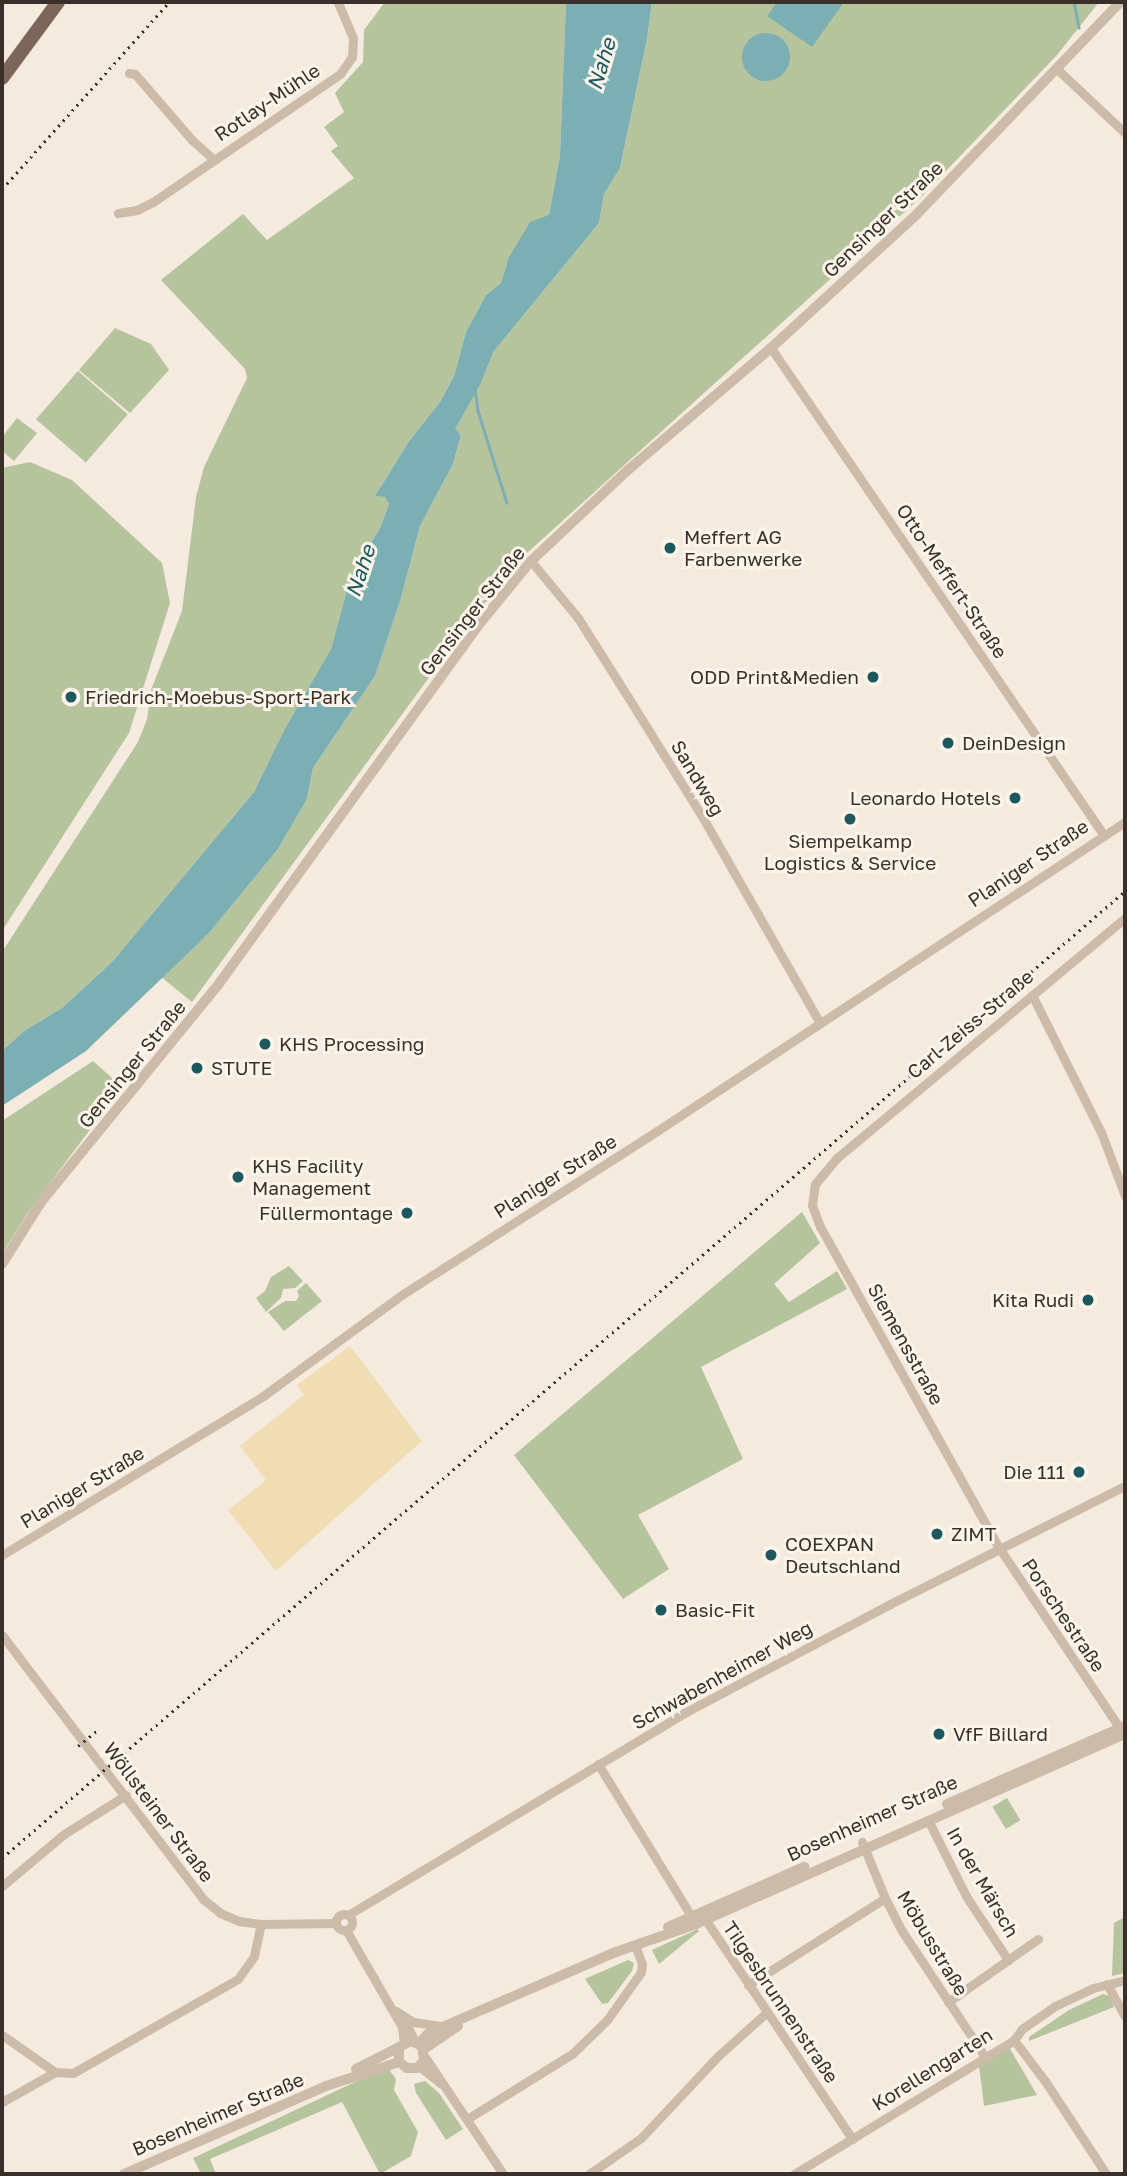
<!DOCTYPE html>
<html>
<head>
<meta charset="utf-8">
<style>
	body { margin:0 }
	#map { position:relative; width:1127px; height:2176px; overflow:hidden; background:#f4eade; font-family:"Golos Text",sans-serif }
	div>[style] { position:absolute }
	[style*='--x'] { left:calc(var(--x)*1px); top:calc(var(--y)*1px); width:calc(var(--w)*1px); rotate:calc(var(--a)*1deg) }
	.green>* { inset:0; background:#b6c49d; transform-origin:0 0 }
	.sand>* { inset:0; background:#f1ddb3 }
	.water>* { inset:0; background:#7bafb3 }
	.round { border-radius:50% }
	.stream>* { height:2.5px; margin:-1.25px; padding:0 1.25px; transform-origin:1.25px; border-radius:1.25px; background:#7bafb3 }
	.minor>* { height:9px; margin:-4.5px; padding:0 4.5px; transform-origin:4.5px; border-radius:4.5px; background:#cdbba9 }
	.minor>.ring { margin:-4.5px; padding:0; box-sizing:content-box; background:none; border:9px solid #cdbba9; border-radius:50% }
	.tertiary>* { height:10px; margin:-5px; padding:0 5px; transform-origin:5px; border-radius:5px; background:#cdbba9 }
	.primary>* { height:14px; margin:-7px; padding:0 7px; transform-origin:7px; border-radius:7px; background:#7c6659 }
	.rail>* { height:2.5px; margin-top:-1.25px; transform-origin:0; background:repeating-linear-gradient(90deg,#3a2f29 0 2px,transparent 0 7px) }
	.dots>* { width:19px; height:19px; translate:-50% -50%; box-sizing:border-box; border:4px solid #fbf4eb; border-radius:50% }
	span { translate:-50% -50%; white-space:nowrap; text-align:center; line-height:1.15; -webkit-text-stroke:6px #fbf4eb; paint-order:stroke }
	.street-label { font-size:19px; color:#3a2f29 }
	.poi-label { font-size:19px; color:#3a2f29 }
	.left { translate:0 -50%; text-align:left }
	.right { translate:-100% -50%; text-align:right }
	.water-label { font-size:21px; color:#1c585e; font-style:italic }
	.frame { position:absolute; inset:0; border:4px solid #3a2f29; pointer-events:none }
</style>
</head>
<body>
<div id="map">
	<div class="green">
		<i style="clip-path:polygon(385px 2px,566px 2px,560px 155px,549px 215px,508px 259px,501px 283px,486px 295px,466px 332px,454px 376px,440px 402px,409px 441px,381px 486px,376px 496px,385px 497px,389px 504px,380px 528px,351px 575px,331px 649px,286px 729px,254px 792px,112px 962px,62px 1008px,24px 1031px,2px 1051px,2px 952px,138px 742px,147px 719px,151px 690px,182px 611px,196px 497px,204px 467px,247px 378px,245px 369px,161px 280px,243px 214px,267px 240px,354px 178px,331px 151px,338px 146px,324px 127px,344px 112px,335px 93px,363px 62px,364px 30px)"></i>
		<i style="clip-path:polygon(652px 2px,1099px 2px,1057px 55px,921px 197px,527px 553px,471px 620px,192px 1002px,161px 977px,209px 933px,278px 849px,307px 799px,313px 768px,375px 676px,401px 598px,420px 526px,453px 464px,461px 435px,454px 429px,480px 385px,494px 351px,599px 223px,604px 194px,620px 168px,647px 39px)"></i>
		<i style="clip-path:polygon(115px 328px,151px 344px,169px 370px,130px 413px,79px 370px)"></i>
		<i style="left:78px;top:371px;width:66px;height:64px;rotate:41deg"></i>
		<i style="clip-path:polygon(17px 418px,37px 433px,14px 461px,2px 451px,2px 437px)"></i>
		<i style="clip-path:polygon(30px 462px,72px 480px,162px 563px,170px 603px,129px 733px,2px 931px,2px 468px)"></i>
		<i style="clip-path:polygon(93px 1061px,122px 1087px,29px 1211px,2px 1254px,2px 1121px)"></i>
		<i style="clip-path:polygon(802px 1212px,820px 1243px,774px 1284px,789px 1302px,837px 1271px,847px 1289px,701px 1367px,743px 1459px,638px 1515px,669px 1569px,623px 1599px,514px 1455px)"></i>
		<i style="clip-path:polygon(289px 1266px,303px 1281px,295px 1288px,283px 1289px,281px 1298px,266px 1312px,256px 1298px,265px 1291px,271px 1277px)"></i>
		<i style="clip-path:polygon(306px 1283px,322px 1301px,284px 1331px,268px 1312px,285px 1301px,296px 1301px,299px 1296px,297px 1291px)"></i>
		<i style="left:1007px;top:1798px;width:26px;height:17px;rotate:59deg"></i>
		<i style="clip-path:polygon(1125px 1917px,1125px 1973px,1112px 1976px,1114px 1923px)"></i>
		<i style="clip-path:polygon(698px 1929px,699px 1931px,659px 1964px,652px 1950px)"></i>
		<i style="clip-path:polygon(628px 1960px,634px 1963px,632px 1971px,608px 2003px,602px 2004px,585px 1979px)"></i>
		<i style="clip-path:polygon(1103px 1994px,1110px 1996px,1114px 2007px,1029px 2041px,1029px 2037px,1069px 2010px)"></i>
		<i style="clip-path:polygon(1009px 2047px,1037px 2095px,984px 2106px,979px 2066px)"></i>
		<i style="clip-path:polygon(387px 2067px,396px 2079px,394px 2090px,418px 2132px,411px 2156px,380px 2174px,342px 2102px,210px 2159px,216px 2174px,201px 2174px,193px 2158px)"></i>
		<i style="clip-path:polygon(425px 2081px,439px 2093px,463px 2129px,446px 2140px,416px 2093px,414px 2084px)"></i>
	</div>
	<div class="sand">
		<i style="clip-path:polygon(350px 1346px,422px 1441px,276px 1571px,228px 1510px,266px 1480px,240px 1446px,304px 1395px,297px 1385px)"></i>
	</div>
	<div class="water">
		<i style="clip-path:polygon(566px 2px,652px 2px,647px 39px,620px 168px,604px 194px,599px 223px,494px 351px,480px 385px,455px 429px,461px 435px,453px 464px,420px 526px,401px 598px,375px 676px,313px 768px,307px 799px,278px 849px,209px 933px,86px 1051px,2px 1106px,2px 1051px,24px 1031px,62px 1008px,112px 962px,254px 792px,285px 729px,331px 649px,351px 575px,380px 528px,389px 504px,385px 497px,375px 496px,409px 441px,440px 402px,454px 376px,466px 332px,486px 295px,501px 283px,508px 259px,530px 222px,549px 215px,560px 155px)"></i>
		<i style="clip-path:polygon(777px 2px,844px 2px,812px 47px,767px 16px)"></i>
		<i class="round" style="left:742px;top:33px;width:48px;height:48px"></i>
	</div>
	<div class="stream">
		<i style="--x:1074;--y:2;--w:26;--a:79"></i>
		<i style="--x:475;--y:389;--w:22;--a:82"></i>
		<i style="--x:478;--y:411;--w:96;--a:72.5"></i>
	</div>
	<div class="minor">
		<i style="--x:1057;--y:69;--w:93;--a:43.3"></i>
		<i style="--x:129;--y:73;--w:6;--a:9"></i>
		<i style="--x:135;--y:74;--w:87;--a:49.2"></i>
		<i style="--x:192;--y:140;--w:28;--a:42"></i>
		<i style="--x:118;--y:213;--w:19;--a:-9"></i>
		<i style="--x:137;--y:210;--w:18;--a:-27"></i>
		<i style="--x:153;--y:202;--w:227;--a:-34.4"></i>
		<i style="--x:340;--y:74;--w:21;--a:-55"></i>
		<i style="--x:352;--y:57;--w:19;--a:-87"></i>
		<i style="--x:353;--y:38;--w:39;--a:-113"></i>
		<i style="--x:771;--y:348;--w:589;--a:55.66"></i>
		<i style="--x:531;--y:561;--w:74;--a:50.5"></i>
		<i style="--x:578;--y:618;--w:93;--a:57.7"></i>
		<i style="--x:628;--y:697;--w:142;--a:58.2"></i>
		<i style="--x:703;--y:818;--w:236;--a:60.3"></i>
		<i style="--x:1032;--y:995;--w:153;--a:63.3"></i>
		<i style="--x:1101;--y:1132;--w:68;--a:69.4"></i>
		<i style="--x:2;--y:1555;--w:306;--a:-31.3"></i>
		<i style="--x:263;--y:1396;--w:173;--a:-36.1"></i>
		<i style="--x:403;--y:1294;--w:302;--a:-32.7"></i>
		<i style="--x:657;--y:1131;--w:561;--a:-33.44"></i>
		<i style="--x:2;--y:1635;--w:332;--a:52.7"></i>
		<i style="--x:203;--y:1899;--w:22;--a:39"></i>
		<i style="--x:220;--y:1913;--w:21;--a:23"></i>
		<i style="--x:239;--y:1921;--w:22;--a:8"></i>
		<i style="--x:261;--y:1924;--w:75;--a:-0.8"></i>
		<i style="--x:1123;--y:1733;--w:223;--a:-123.8"></i>
		<i style="--x:999;--y:1548;--w:368;--a:-119.1"></i>
		<i style="--x:820;--y:1227;--w:23;--a:-110"></i>
		<i style="--x:812;--y:1205;--w:21;--a:-82"></i>
		<i style="--x:815;--y:1184;--w:35;--a:-50"></i>
		<i style="--x:838;--y:1157;--w:373;--a:-39.8"></i>
		<i style="--x:598;--y:1764;--w:185;--a:58.5"></i>
		<i style="--x:928;--y:1820;--w:85;--a:63.4"></i>
		<i style="--x:966;--y:1896;--w:77;--a:56.7"></i>
		<i style="--x:862;--y:1842;--w:61;--a:67.7"></i>
		<i style="--x:885;--y:1898;--w:37;--a:63"></i>
		<i style="--x:902;--y:1931;--w:151;--a:56.6"></i>
		<i style="--x:2;--y:1886;--w:81;--a:-40"></i>
		<i style="--x:64;--y:1834;--w:73;--a:-32.2"></i>
		<i class="ring" style="left:336px;top:1914px;width:7px;height:7px"></i>
		<i style="--x:348;--y:1915;--w:394;--a:-31"></i>
		<i style="--x:686;--y:1712;--w:231;--a:-27.9"></i>
		<i style="--x:890;--y:1604;--w:263;--a:-26.7"></i>
		<i style="--x:705;--y:1919;--w:265;--a:56.2"></i>
		<i style="--x:346;--y:1930;--w:112;--a:60"></i>
		<i style="--x:402;--y:2027;--w:16;--a:83"></i>
		<i style="--x:1107;--y:1984;--w:37;--a:61"></i>
		<i style="--x:748;--y:1985;--w:162;--a:-32.4"></i>
		<i style="--x:948;--y:2002;--w:110;--a:-35"></i>
		<i style="--x:396;--y:2011;--w:20;--a:33"></i>
		<i style="--x:413;--y:2022;--w:28;--a:8"></i>
		<i style="--x:403;--y:2018;--w:27;--a:63"></i>
		<i style="--x:2;--y:2035;--w:65;--a:34.9"></i>
		<i style="--x:55;--y:2072;--w:18;--a:3"></i>
		<i style="--x:73;--y:2073;--w:190;--a:-29.7"></i>
		<i style="--x:238;--y:1979;--w:28;--a:-55"></i>
		<i style="--x:254;--y:1956;--w:33;--a:-78"></i>
		<i style="--x:1014;--y:2040;--w:51;--a:52.9"></i>
		<i style="--x:1045;--y:2081;--w:111;--a:56.7"></i>
		<i style="--x:425;--y:2057;--w:141;--a:56.3"></i>
		<i style="--x:419;--y:2066;--w:28;--a:39"></i>
		<i style="--x:2;--y:2102;--w:61;--a:-29.5"></i>
		<i style="--x:467;--y:2119;--w:123;--a:-31.8"></i>
		<i style="--x:572;--y:2054;--w:49;--a:-44.2"></i>
		<i style="--x:607;--y:2020;--w:59;--a:-54.7"></i>
		<i style="--x:641;--y:1972;--w:8;--a:-83"></i>
		<i style="--x:642;--y:1964;--w:20;--a:-110"></i>
		<i style="--x:589;--y:2174;--w:63;--a:-34.7"></i>
		<i style="--x:641;--y:2138;--w:112;--a:-46.8"></i>
		<i style="--x:718;--y:2056;--w:64;--a:-41.9"></i>
		<i style="--x:794;--y:2174;--w:258;--a:-31.3"></i>
		<i style="--x:1014;--y:2040;--w:14;--a:-54"></i>
		<i style="--x:1022;--y:2029;--w:40;--a:-34.9"></i>
		<i style="--x:1055;--y:2006;--w:42;--a:-25.3"></i>
		<i style="--x:1093;--y:1988;--w:33;--a:-14"></i>
	</div>
	<div class="tertiary">
		<i style="--x:2;--y:1264;--w:73;--a:-57.8"></i>
		<i style="--x:41;--y:1202;--w:280;--a:-50.8"></i>
		<i style="--x:218;--y:985;--w:448;--a:-54.1"></i>
		<i style="--x:481;--y:622;--w:79;--a:-50.7"></i>
		<i style="--x:531;--y:561;--w:133;--a:-43.2"></i>
		<i style="--x:628;--y:470;--w:188;--a:-40.5"></i>
		<i style="--x:771;--y:348;--w:198;--a:-42.5"></i>
		<i style="--x:917;--y:214;--w:294;--a:-46.2"></i>
		<i style="--x:947;--y:1804;--w:194;--a:-23.7"></i>
		<i style="--x:668;--y:1927;--w:149;--a:-23.8"></i>
		<i style="--x:419;--y:2043;--w:13;--a:-45"></i>
		<i style="--x:428;--y:2034;--w:21;--a:-25"></i>
		<i style="--x:447;--y:2025;--w:184;--a:-23.4"></i>
		<i style="--x:616;--y:1952;--w:85;--a:-19.3"></i>
		<i style="--x:696;--y:1924;--w:469;--a:-23.9"></i>
		<i style="--x:424;--y:2049;--w:41;--a:-34.1"></i>
		<i style="--x:356;--y:2069;--w:62;--a:-27"></i>
		<i style="--x:411;--y:2041;--w:12;--a:24"></i>
		<i style="--x:422;--y:2046;--w:15;--a:82"></i>
		<i style="--x:424;--y:2061;--w:10;--a:135"></i>
		<i style="--x:417;--y:2068;--w:10;--a:180"></i>
		<i style="--x:407;--y:2068;--w:10;--a:-143"></i>
		<i style="--x:399;--y:2062;--w:13;--a:-90"></i>
		<i style="--x:124;--y:2174;--w:220;--a:-23.5"></i>
		<i style="--x:326;--y:2086;--w:77;--a:-18.2"></i>
	</div>
	<div class="primary">
		<i style="--x:2;--y:78;--w:94;--a:-53.6"></i>
	</div>
	<div class="rail">
		<i style="--x:2;--y:189;--w:251;--a:-48.2"></i>
		<i style="--x:78;--y:1746;--w:26;--a:-39"></i>
		<i style="--x:2;--y:1858;--w:1482;--a:-40.73"></i>
	</div>
	<div class="dots">
		<i style="left:670px;top:548px;background:#1c585e"></i>
		<i style="left:873px;top:677px;background:#1c585e"></i>
		<i style="left:71px;top:697px;background:#1c585e"></i>
		<i style="left:948px;top:743px;background:#1c585e"></i>
		<i style="left:1015px;top:798px;background:#1c585e"></i>
		<i style="left:850px;top:819px;background:#1c585e"></i>
		<i style="left:265px;top:1044px;background:#1c585e"></i>
		<i style="left:197px;top:1068px;background:#1c585e"></i>
		<i style="left:238px;top:1177px;background:#1c585e"></i>
		<i style="left:407px;top:1213px;background:#1c585e"></i>
		<i style="left:1088px;top:1300px;background:#1c585e"></i>
		<i style="left:1079px;top:1472px;background:#1c585e"></i>
		<i style="left:937px;top:1534px;background:#1c585e"></i>
		<i style="left:771px;top:1555px;background:#1c585e"></i>
		<i style="left:661px;top:1610px;background:#1c585e"></i>
		<i style="left:939px;top:1734px;background:#1c585e"></i>
	</div>
	<div class="street-label">
		<span style="left:267px;top:102px;rotate:-34deg">Rotlay-Mühle</span>
		<span style="left:883px;top:219px;rotate:-44deg">Gensinger Straße</span>
		<span style="left:952px;top:581px;rotate:56deg">Otto-Meffert-Straße</span>
		<span style="left:472px;top:611px;rotate:-52deg">Gensinger Straße</span>
		<span style="left:698px;top:778px;rotate:59deg">Sandweg</span>
		<span style="left:1028px;top:863px;rotate:-34deg">Planiger Straße</span>
		<span style="left:970px;top:1024px;rotate:-40deg">Carl-Zeiss-Straße</span>
		<span style="left:132px;top:1064px;rotate:-51deg">Gensinger Straße</span>
		<span style="left:555px;top:1176px;rotate:-32deg">Planiger Straße</span>
		<span style="left:906px;top:1344px;rotate:61deg">Siemensstraße</span>
		<span style="left:82px;top:1487px;rotate:-31deg">Planiger Straße</span>
		<span style="left:1064px;top:1615px;rotate:56deg">Porschestraße</span>
		<span style="left:722px;top:1675px;rotate:-29deg">Schwabenheimer Weg</span>
		<span style="left:159px;top:1812px;rotate:53deg">Wöllsteiner Straße</span>
		<span style="left:872px;top:1818px;rotate:-24deg">Bosenheimer Straße</span>
		<span style="left:983px;top:1882px;rotate:60deg">In der Märsch</span>
		<span style="left:933px;top:1943px;rotate:59deg">Möbusstraße</span>
		<span style="left:781px;top:2002px;rotate:56deg">Tilgesbrunnenstraße</span>
		<span style="left:932px;top:2069px;rotate:-32deg">Korellengarten</span>
		<span style="left:218px;top:2114px;rotate:-23deg">Bosenheimer Straße</span>
	</div>
	<div class="poi-label">
		<span class="left" style="left:684px;top:548px">Meffert AG<br>Farbenwerke</span>
		<span class="right" style="left:859px;top:677px">ODD Print&amp;Medien</span>
		<span class="left" style="left:85px;top:697px">Friedrich-Moebus-Sport-Park</span>
		<span class="left" style="left:962px;top:743px">DeinDesign</span>
		<span class="right" style="left:1001px;top:798px">Leonardo Hotels</span>
		<span style="left:850px;top:852px">Siempelkamp<br>Logistics &amp; Service</span>
		<span class="left" style="left:279px;top:1044px">KHS Processing</span>
		<span class="left" style="left:211px;top:1068px">STUTE</span>
		<span class="left" style="left:252px;top:1177px">KHS Facility<br>Management</span>
		<span class="right" style="left:393px;top:1213px">Füllermontage</span>
		<span class="right" style="left:1074px;top:1300px">Kita Rudi</span>
		<span class="right" style="left:1065px;top:1472px">Die 111</span>
		<span class="left" style="left:951px;top:1534px">ZIMT</span>
		<span class="left" style="left:785px;top:1555px">COEXPAN<br>Deutschland</span>
		<span class="left" style="left:675px;top:1610px">Basic-Fit</span>
		<span class="left" style="left:953px;top:1734px">VfF Billard</span>
	</div>
	<div class="water-label">
		<span style="left:601px;top:64px;rotate:-73deg">Nahe</span>
		<span style="left:360px;top:571px;rotate:-72deg">Nahe</span>
	</div>
	<div class="frame"></div>
</div>
</body>
</html>
